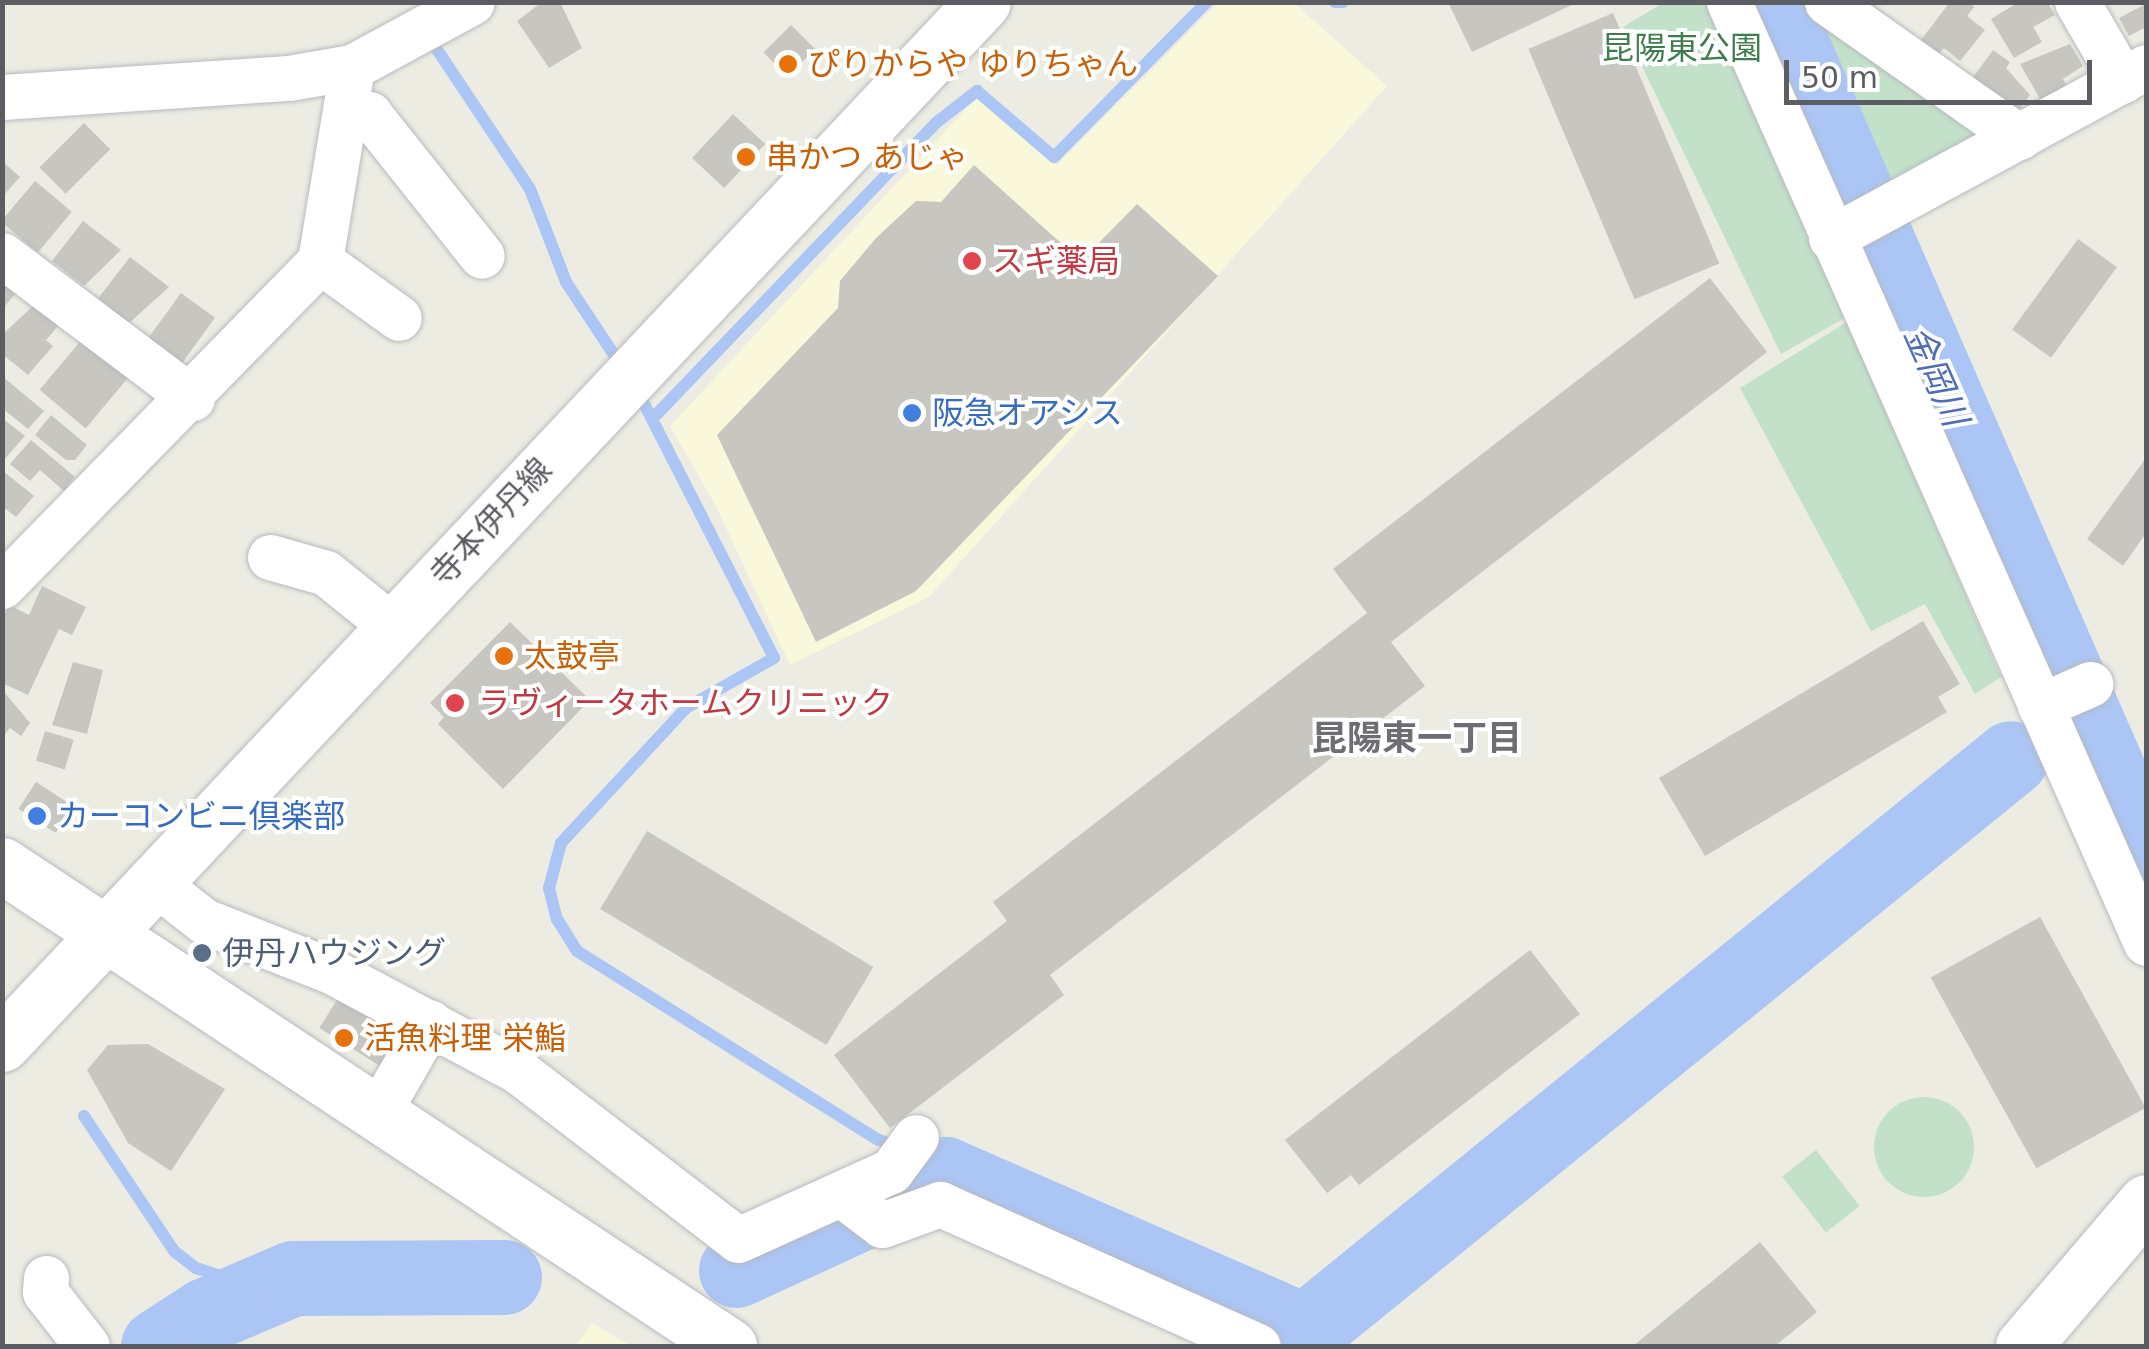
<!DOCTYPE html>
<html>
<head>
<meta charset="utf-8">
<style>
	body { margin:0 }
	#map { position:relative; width:2149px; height:1349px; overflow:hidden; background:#ecece3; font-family:"DejaVu Sans","Noto Sans JP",sans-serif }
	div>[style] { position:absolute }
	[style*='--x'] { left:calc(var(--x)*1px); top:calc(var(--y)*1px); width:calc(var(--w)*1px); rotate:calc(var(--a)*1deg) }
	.commercial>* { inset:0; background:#f9f8db }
	.green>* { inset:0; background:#c2e1c8; transform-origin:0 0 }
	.round { border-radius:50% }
	.stream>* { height:12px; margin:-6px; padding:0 6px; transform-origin:6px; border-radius:6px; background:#abc5f4 }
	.river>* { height:75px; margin:-37.5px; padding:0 37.5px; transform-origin:37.5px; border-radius:37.5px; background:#abc5f4 }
	.building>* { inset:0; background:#c7c6c0; transform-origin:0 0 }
	.roads { filter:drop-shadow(0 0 2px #b8b9be) drop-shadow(0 0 2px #b8b9be) }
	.street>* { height:45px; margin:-22.5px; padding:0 22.5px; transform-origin:22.5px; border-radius:22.5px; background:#fff }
	.secondary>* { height:55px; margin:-27.5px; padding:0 27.5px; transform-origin:27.5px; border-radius:27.5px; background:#fff }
	.dots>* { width:28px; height:28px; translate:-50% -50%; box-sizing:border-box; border:5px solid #fff; border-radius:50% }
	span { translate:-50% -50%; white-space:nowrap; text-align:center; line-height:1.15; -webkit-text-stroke:8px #fff; paint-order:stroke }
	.park-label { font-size:32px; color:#3f7d4e }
	.food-label { font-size:32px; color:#c56008 }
	.left { translate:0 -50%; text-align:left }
	.health-label { font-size:32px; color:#be3a42 }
	.shop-label { font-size:32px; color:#366cbe }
	.street-label { font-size:32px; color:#5b5d62 }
	.service-label { font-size:32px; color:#4e5e75 }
	.water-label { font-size:35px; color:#516db4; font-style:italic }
	.neighbourhood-label { font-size:35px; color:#6c6e74; font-weight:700 }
	.frame { position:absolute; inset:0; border:5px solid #5b5d62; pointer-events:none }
	.scale { position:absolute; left:1784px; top:60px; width:308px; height:45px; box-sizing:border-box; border:5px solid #5b5d62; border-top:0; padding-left:12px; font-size:30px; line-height:35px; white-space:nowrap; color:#5b5d62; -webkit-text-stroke:8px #fff; paint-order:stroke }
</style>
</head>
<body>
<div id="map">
	<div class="commercial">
		<i style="clip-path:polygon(1219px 2px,1294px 3px,1387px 86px,929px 597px,790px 665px,716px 506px,670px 426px,979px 95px,1057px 165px)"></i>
		<i style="clip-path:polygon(592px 1323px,631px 1346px,575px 1346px)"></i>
	</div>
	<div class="green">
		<i style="clip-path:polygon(1663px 3px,1711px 3px,1848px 316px,1781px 354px,1623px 27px)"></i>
		<i style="clip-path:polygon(1803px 3px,1817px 3px,2001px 131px,1888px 196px)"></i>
		<i style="clip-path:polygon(1847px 322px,2001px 677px,1975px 694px,1925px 604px,1871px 631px,1740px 388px)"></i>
		<i class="round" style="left:1874px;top:1097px;width:100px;height:100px"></i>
		<i style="left:1816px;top:1150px;width:71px;height:43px;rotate:52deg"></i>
	</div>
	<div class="stream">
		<i style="--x:1335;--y:2;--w:8;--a:0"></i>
		<i style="--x:434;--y:35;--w:13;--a:81"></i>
		<i style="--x:436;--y:48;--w:169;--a:56.3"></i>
		<i style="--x:530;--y:189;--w:100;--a:68.8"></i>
		<i style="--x:566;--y:282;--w:102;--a:56.6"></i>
		<i style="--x:636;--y:388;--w:303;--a:62.9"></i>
		<i style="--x:774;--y:658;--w:101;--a:150.4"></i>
		<i style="--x:686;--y:708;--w:184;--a:132.8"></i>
		<i style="--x:561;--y:843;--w:47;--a:104.9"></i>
		<i style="--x:549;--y:888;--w:32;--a:76"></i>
		<i style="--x:557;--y:919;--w:38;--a:58"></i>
		<i style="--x:577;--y:951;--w:354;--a:32.1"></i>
		<i style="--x:877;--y:1139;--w:70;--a:21.8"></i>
		<i style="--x:942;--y:1165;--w:9;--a:72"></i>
		<i style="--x:656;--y:415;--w:406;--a:-46.2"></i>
		<i style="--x:937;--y:122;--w:51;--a:-37.8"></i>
		<i style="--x:977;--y:91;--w:101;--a:40.6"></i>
		<i style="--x:1054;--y:157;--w:218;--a:-45.4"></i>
		<i style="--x:84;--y:1116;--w:162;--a:56.3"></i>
		<i style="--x:174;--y:1251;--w:28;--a:38"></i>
		<i style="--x:196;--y:1268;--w:33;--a:18"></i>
		<i style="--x:227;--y:1278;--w:66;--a:0"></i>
	</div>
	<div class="river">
		<i style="--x:1773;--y:2;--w:934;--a:66.45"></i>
		<i style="--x:736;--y:1270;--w:230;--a:-24.7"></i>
		<i style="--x:945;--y:1174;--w:393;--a:23.6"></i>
		<i style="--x:1305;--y:1331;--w:909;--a:-39.06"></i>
		<i style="--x:158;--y:1346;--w:57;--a:-32.9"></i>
		<i style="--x:206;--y:1315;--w:95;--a:-23"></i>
		<i style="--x:293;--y:1278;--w:211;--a:-0.3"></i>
	</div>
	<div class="building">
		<i style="clip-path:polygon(542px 2px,560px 2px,582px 48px,549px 68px,517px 21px)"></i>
		<i style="clip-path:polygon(1448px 2px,1578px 2px,1472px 52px)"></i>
		<i style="clip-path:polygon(1950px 2px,1969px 2px,1974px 7px,1967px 16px,1985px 30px,1960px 61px,1944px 48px,1935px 58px,1917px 45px)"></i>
		<i style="clip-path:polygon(2019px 2px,2047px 2px,2055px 15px,2033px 27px,2042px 42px,2014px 58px,1991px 19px)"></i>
		<i style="clip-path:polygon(2146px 4px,2146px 27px,2129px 36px,2119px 18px)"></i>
		<i style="left:1613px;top:13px;width:272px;height:92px;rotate:67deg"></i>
		<i style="left:791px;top:25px;width:34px;height:39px;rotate:45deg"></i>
		<i style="clip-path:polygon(2070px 44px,2083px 66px,2063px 79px,2070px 91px,2044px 106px,2020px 64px)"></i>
		<i style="clip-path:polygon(1993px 50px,2010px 62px,2006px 68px,2030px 95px,2017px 112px,1971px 80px)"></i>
		<i style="left:733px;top:114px;width:44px;height:60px;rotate:43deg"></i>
		<i style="left:84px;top:123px;width:37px;height:63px;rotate:45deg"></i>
		<i style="clip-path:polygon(2px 161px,20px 177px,2px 197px)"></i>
		<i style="clip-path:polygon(974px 165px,1081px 261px,1137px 204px,1218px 276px,916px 591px,816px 642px,717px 435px,838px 308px,840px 281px,876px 238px,916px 201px,941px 202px)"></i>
		<i style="left:35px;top:181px;width:48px;height:53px;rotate:40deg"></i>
		<i style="clip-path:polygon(83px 221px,121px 250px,84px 286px,52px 261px)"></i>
		<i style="left:2078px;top:239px;width:48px;height:112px;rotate:36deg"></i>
		<i style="clip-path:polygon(130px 257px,169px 287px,127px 325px,96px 301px)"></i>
		<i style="clip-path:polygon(2px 277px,19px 290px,2px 309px)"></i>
		<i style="clip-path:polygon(1710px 278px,1767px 352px,1391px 642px,1425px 686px,1050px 975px,1064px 995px,890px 1128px,834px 1055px,1007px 921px,993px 902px,1367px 613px,1333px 569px)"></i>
		<i style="left:181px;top:293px;width:42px;height:59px;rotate:36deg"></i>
		<i style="clip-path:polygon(34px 305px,58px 326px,46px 340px,53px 346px,28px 375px,2px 354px,2px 335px)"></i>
		<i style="left:84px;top:337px;width:60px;height:69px;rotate:40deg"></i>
		<i style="clip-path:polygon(2px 376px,44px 411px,28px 429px,2px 408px)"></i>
		<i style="clip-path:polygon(51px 415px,87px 445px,75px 460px,66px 460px,35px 435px)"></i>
		<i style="clip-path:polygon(2px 418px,25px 436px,2px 462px)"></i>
		<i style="clip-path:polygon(31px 440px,75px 477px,64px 491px,40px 470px,30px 481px,10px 464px)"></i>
		<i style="clip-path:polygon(2146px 458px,2146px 533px,2123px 566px,2087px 539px)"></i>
		<i style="clip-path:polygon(2px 470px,34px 496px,16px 517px,2px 506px)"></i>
		<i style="clip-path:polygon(42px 586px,86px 607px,72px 635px,59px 629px,28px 695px,2px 683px,2px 620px,9px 605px,29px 615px)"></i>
		<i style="clip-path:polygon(1923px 621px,1960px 684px,1938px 697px,1947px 712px,1705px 856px,1659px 778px)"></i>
		<i style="clip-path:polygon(510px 622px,590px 700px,503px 789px,438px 724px,444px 717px,430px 703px)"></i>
		<i style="clip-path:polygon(73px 662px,103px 670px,87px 734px,52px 725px)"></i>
		<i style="clip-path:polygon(5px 693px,30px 723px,21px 736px,10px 728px,2px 738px)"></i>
		<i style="left:45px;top:731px;width:30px;height:31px;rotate:17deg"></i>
		<i style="left:36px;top:782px;width:44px;height:32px;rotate:33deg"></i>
		<i style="left:647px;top:831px;width:264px;height:91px;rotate:31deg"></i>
		<i style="left:2040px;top:917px;width:218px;height:125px;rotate:61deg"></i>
		<i style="clip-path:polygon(1530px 950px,1580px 1014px,1359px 1185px,1351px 1175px,1327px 1193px,1285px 1140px)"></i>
		<i style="left:340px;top:995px;width:75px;height:39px;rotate:32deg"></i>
		<i style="clip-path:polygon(148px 1044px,225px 1089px,171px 1171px,128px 1143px,87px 1070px,108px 1045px)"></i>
		<i style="clip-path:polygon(1760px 1242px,1817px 1312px,1775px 1346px,1633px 1346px)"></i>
	</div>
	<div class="roads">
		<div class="street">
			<i style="--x:1729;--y:2;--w:1029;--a:66.1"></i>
			<i style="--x:1827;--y:2;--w:235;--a:35.1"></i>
			<i style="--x:2077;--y:2;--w:91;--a:59.8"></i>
			<i style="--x:2;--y:97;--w:288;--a:-3.8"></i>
			<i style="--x:289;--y:78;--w:64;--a:-9.9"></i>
			<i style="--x:352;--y:67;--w:136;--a:-28.4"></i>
			<i style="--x:346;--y:109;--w:24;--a:12"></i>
			<i style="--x:369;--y:114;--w:181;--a:51.5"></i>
			<i style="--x:1831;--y:238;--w:358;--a:-28.5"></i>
			<i style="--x:2;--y:255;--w:238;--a:37"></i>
			<i style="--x:320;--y:261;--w:97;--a:35.8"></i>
			<i style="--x:270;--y:557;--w:58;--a:15.9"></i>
			<i style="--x:326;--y:573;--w:86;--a:38.9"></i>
			<i style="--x:2;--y:586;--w:455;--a:-45.6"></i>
			<i style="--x:320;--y:261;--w:197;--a:-80.6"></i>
			<i style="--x:2040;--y:706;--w:55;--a:-23.7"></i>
			<i style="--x:154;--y:882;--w:63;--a:38"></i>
			<i style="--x:204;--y:921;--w:136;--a:21.5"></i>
			<i style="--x:331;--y:971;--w:212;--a:28.1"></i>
			<i style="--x:518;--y:1071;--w:277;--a:37.5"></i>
			<i style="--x:738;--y:1240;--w:168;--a:-24.3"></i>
			<i style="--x:891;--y:1171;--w:42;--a:-53.7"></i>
			<i style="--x:376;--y:1116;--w:108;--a:-60.1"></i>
			<i style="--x:841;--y:1194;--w:51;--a:37.1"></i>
			<i style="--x:882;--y:1225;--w:62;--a:-19.9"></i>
			<i style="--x:940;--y:1204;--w:348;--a:24.1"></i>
			<i style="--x:46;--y:1278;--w:14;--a:94"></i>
			<i style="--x:45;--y:1292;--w:68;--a:52.1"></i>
		</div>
		<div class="secondary">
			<i style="--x:2;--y:865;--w:872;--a:33.49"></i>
			<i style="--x:2;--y:1044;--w:1431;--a:-46.73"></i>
			<i style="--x:2023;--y:1346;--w:189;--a:-49.5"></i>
		</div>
	</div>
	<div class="dots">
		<i style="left:788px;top:64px;background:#e8710a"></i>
		<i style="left:746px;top:157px;background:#e8710a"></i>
		<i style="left:972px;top:261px;background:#e0444e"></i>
		<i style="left:912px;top:413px;background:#3f7fe0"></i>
		<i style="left:504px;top:656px;background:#e8710a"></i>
		<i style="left:455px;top:703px;background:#e0444e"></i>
		<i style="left:37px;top:816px;background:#3f7fe0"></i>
		<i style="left:202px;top:953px;background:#5c6f8a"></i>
		<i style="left:344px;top:1038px;background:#e8710a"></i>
	</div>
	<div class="park-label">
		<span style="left:1682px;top:48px">昆陽東公園</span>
	</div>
	<div class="food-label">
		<span class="left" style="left:808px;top:64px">ぴりからや ゆりちゃん</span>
		<span class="left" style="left:766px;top:157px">串かつ あじゃ</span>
		<span class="left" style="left:524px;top:656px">太鼓亭</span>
		<span class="left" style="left:364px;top:1038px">活魚料理 栄鮨</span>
	</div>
	<div class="health-label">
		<span class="left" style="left:992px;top:261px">スギ薬局</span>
		<span class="left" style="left:478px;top:703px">ラヴィータホームクリニック</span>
	</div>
	<div class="shop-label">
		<span class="left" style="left:932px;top:413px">阪急オアシス</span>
		<span class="left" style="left:57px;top:816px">カーコンビニ倶楽部</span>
	</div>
	<div class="street-label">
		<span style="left:491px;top:522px;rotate:-47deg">寺本伊丹線</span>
	</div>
	<div class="service-label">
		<span class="left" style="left:222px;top:953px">伊丹ハウジング</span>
	</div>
	<div class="water-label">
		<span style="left:1936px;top:376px;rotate:66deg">金岡川</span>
	</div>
	<div class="neighbourhood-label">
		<span style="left:1417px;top:738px">昆陽東一丁目</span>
	</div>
	<div class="frame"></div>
	<div class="scale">50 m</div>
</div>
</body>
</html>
